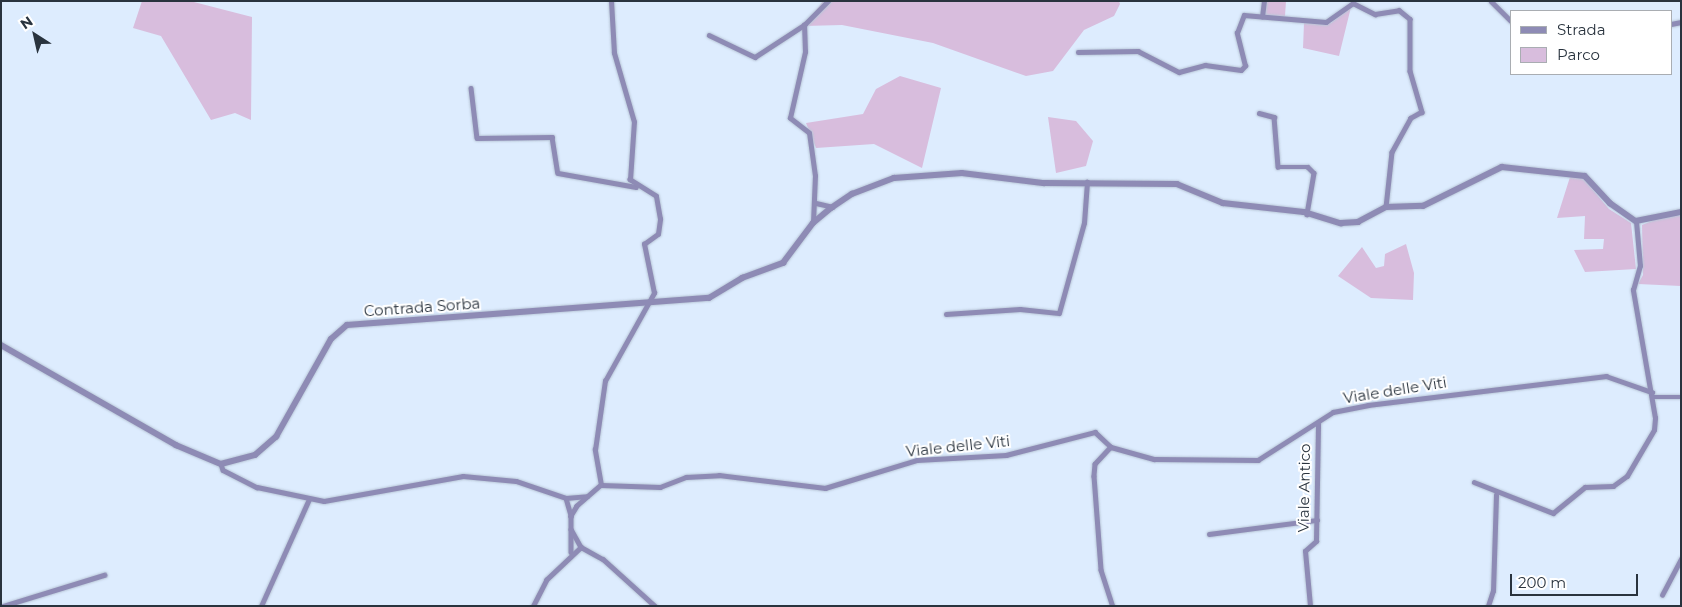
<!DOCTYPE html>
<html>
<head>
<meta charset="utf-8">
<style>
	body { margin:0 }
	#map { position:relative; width:1682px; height:607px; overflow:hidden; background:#ddecfe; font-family:Montserrat,sans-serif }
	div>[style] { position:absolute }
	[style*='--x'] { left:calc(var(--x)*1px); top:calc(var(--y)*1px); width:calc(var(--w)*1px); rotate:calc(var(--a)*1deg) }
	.green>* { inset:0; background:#d8bddd }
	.roads { filter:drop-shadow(0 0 1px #b9c7d8) drop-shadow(0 0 1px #b9c7d8) }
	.minor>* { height:4.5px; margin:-2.25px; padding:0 2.25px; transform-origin:2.25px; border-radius:2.25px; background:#8e8bb5 }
	.tertiary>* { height:5.5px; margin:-2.75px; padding:0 2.75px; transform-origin:2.75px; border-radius:2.75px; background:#8e8bb5 }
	span { translate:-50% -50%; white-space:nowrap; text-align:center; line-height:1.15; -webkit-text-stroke:4px #fff; paint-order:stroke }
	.street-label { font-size:15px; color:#29333e }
	.frame { position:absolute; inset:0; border:2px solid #29333e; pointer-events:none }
	.legend { position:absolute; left:1510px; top:10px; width:162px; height:65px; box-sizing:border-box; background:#fff; border:1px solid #a9adb2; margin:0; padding:6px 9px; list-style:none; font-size:15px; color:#29333e }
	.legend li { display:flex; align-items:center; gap:10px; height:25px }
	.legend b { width:25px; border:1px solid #a9adb2 }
	.north { position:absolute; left:10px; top:10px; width:50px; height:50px; -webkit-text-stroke:4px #fff; paint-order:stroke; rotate:325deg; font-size:14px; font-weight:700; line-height:20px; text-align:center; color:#29333e }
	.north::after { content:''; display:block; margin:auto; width:18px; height:22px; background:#29333e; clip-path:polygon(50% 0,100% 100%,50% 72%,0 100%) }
	.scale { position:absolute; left:1510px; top:574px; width:128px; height:22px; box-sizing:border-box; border:2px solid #29333e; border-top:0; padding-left:6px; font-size:15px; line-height:18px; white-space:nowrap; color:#29333e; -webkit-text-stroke:4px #fff; paint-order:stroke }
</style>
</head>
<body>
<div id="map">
	<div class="green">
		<i style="clip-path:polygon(142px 1px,190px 1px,252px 17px,251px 120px,235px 113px,211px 120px,161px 36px,133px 28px)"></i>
		<i style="clip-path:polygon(823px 1px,1119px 1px,1120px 4px,1114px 16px,1084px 30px,1053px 71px,1026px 76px,933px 43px,842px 25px,804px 26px)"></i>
		<i style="clip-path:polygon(1267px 1px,1286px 1px,1285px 16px,1265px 16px)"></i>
		<i style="clip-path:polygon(1351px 7px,1339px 56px,1303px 48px,1304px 23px,1331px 23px)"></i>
		<i style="clip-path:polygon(900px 76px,941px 88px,922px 168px,874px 144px,816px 148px,806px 123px,863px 114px,876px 89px)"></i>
		<i style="clip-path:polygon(1048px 117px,1076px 121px,1093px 141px,1086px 166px,1056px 173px)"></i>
		<i style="clip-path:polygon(1570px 177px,1583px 178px,1609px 209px,1631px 223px,1636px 269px,1585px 272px,1574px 250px,1603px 249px,1604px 239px,1584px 239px,1585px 216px,1557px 218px)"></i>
		<i style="clip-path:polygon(1667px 215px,1681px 216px,1681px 286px,1638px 284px,1643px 275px,1642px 225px)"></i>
		<i style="clip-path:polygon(1406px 244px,1414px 273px,1413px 300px,1371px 298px,1338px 276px,1362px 247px,1376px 268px,1384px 266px,1385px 254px)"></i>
	</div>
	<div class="roads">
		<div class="minor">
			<i style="--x:1491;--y:1;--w:28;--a:45"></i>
			<i style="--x:1262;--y:17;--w:16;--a:-83"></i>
			<i style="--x:1671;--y:24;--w:10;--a:-11"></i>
			<i style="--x:709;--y:35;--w:51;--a:25.6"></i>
			<i style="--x:755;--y:57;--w:59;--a:-33.1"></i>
			<i style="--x:1078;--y:52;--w:60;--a:-1"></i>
			<i style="--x:1138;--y:51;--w:46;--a:27.1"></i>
			<i style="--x:1179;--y:72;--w:27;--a:-15"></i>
			<i style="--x:1205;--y:65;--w:36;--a:8"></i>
			<i style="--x:1241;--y:70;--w:6;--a:-45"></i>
			<i style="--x:1245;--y:66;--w:34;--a:-104"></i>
			<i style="--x:1237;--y:33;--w:19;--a:-69"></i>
			<i style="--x:1244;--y:15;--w:82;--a:4.9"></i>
			<i style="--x:1326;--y:22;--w:33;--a:-35"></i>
			<i style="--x:1353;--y:3;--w:25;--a:27"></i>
			<i style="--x:1375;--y:14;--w:24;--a:-9"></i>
			<i style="--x:1399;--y:10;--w:14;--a:39"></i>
			<i style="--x:1410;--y:19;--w:52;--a:90"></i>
			<i style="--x:1410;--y:71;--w:43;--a:73.7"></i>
			<i style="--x:1422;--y:112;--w:13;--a:151"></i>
			<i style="--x:1411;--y:118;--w:39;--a:119"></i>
			<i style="--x:1392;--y:152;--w:55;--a:96.2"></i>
			<i style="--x:471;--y:88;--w:50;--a:83.2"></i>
			<i style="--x:477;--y:138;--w:75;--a:-0.8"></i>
			<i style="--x:552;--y:137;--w:36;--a:81"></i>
			<i style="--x:558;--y:173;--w:79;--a:10.2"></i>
			<i style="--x:1259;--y:113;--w:16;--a:15"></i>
			<i style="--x:1274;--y:117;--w:50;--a:85.4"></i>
			<i style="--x:1278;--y:167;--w:30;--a:0"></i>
			<i style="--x:1308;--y:167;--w:8;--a:45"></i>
			<i style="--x:1314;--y:173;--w:42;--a:99.7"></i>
			<i style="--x:816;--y:203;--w:17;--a:13"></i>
			<i style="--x:813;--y:223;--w:47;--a:-87.6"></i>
			<i style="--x:815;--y:176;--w:43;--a:-97.9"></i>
			<i style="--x:809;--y:133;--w:24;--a:-142"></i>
			<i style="--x:790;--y:118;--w:68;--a:-77.2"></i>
			<i style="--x:805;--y:52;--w:27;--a:-92"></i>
			<i style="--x:804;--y:25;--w:34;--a:-45"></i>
			<i style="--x:946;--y:314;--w:74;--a:-3.9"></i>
			<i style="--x:1020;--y:309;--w:39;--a:6"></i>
			<i style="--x:1059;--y:313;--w:93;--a:-74.5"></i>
			<i style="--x:1084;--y:223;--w:41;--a:-85.8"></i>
			<i style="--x:1652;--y:397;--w:29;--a:0"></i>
			<i style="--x:1111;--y:447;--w:23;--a:133"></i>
			<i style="--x:1095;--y:464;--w:12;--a:95"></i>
			<i style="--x:1094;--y:476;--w:94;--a:85.7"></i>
			<i style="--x:1101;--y:570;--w:38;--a:72"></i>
			<i style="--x:221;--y:464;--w:6;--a:72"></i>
			<i style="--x:223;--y:470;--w:38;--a:27"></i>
			<i style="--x:257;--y:487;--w:68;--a:11.8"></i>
			<i style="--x:324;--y:501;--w:141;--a:-10.2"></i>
			<i style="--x:463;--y:476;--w:53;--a:5.4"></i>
			<i style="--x:516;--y:481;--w:53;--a:18.8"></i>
			<i style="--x:566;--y:498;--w:21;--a:-5"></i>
			<i style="--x:1474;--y:482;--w:85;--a:21.4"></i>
			<i style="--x:1553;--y:513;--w:41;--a:-39.1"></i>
			<i style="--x:1585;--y:487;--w:28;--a:-2"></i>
			<i style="--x:1613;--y:486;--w:17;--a:-36"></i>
			<i style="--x:1627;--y:476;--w:53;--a:-59.6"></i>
			<i style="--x:1654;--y:430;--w:12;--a:-85"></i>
			<i style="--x:1655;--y:418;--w:130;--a:-99.8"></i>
			<i style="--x:1633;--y:290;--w:25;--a:-74"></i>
			<i style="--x:1640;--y:266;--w:45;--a:-95.1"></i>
			<i style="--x:601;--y:485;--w:59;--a:1.9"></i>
			<i style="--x:660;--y:487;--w:28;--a:-21"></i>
			<i style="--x:686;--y:477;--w:33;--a:-3"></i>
			<i style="--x:719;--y:475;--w:107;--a:7"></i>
			<i style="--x:825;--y:488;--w:96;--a:-16.9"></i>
			<i style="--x:917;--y:460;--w:89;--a:-3.2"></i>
			<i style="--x:1006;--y:455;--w:92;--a:-14.5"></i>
			<i style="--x:1095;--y:432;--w:22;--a:43"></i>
			<i style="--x:1111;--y:447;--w:45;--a:15.6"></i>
			<i style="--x:1154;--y:459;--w:104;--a:0.6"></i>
			<i style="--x:1258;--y:460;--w:89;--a:-32.6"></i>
			<i style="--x:1333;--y:412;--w:36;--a:-11"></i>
			<i style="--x:1368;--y:405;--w:240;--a:-6.9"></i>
			<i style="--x:1606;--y:376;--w:49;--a:19.2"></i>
			<i style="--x:601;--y:485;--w:36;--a:-100"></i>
			<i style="--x:595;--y:450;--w:70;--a:-81.8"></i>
			<i style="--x:605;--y:381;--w:101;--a:-60.9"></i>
			<i style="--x:654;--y:293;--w:50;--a:-101.5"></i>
			<i style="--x:644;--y:244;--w:17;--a:-36"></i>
			<i style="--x:658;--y:234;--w:15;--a:-82"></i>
			<i style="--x:660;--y:219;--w:23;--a:-100"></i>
			<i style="--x:656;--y:196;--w:31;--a:-148"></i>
			<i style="--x:630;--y:180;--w:58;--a:-86.1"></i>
			<i style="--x:634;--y:122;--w:72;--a:-106.2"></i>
			<i style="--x:614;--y:53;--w:52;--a:-93.3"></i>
			<i style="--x:601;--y:485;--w:32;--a:139"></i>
			<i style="--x:577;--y:506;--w:12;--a:121"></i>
			<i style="--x:571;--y:516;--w:13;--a:90"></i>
			<i style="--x:571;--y:529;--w:21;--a:61"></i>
			<i style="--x:581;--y:547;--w:25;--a:29"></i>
			<i style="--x:603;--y:559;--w:70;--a:42.1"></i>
			<i style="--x:566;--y:498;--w:19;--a:74"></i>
			<i style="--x:571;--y:530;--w:22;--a:90"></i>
			<i style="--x:1209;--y:534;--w:109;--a:-7.4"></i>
			<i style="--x:1662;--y:595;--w:41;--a:-62.2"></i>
			<i style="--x:3;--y:606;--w:106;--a:-17.1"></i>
			<i style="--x:261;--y:606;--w:117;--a:-65.8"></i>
			<i style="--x:533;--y:606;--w:29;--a:-63"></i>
			<i style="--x:546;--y:580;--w:48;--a:-43.3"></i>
			<i style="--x:1310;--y:606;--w:55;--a:-95.2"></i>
			<i style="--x:1305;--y:551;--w:15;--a:-42"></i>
			<i style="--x:1316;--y:541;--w:117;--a:-89"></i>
			<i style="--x:1488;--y:606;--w:16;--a:-72"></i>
			<i style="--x:1493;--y:591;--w:96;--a:-88.2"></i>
		</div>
		<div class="tertiary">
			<i style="--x:1;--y:345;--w:202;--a:29.7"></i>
			<i style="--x:176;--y:445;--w:49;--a:22.9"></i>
			<i style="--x:221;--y:464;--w:35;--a:-15"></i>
			<i style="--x:255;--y:455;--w:28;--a:-41"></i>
			<i style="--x:276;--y:437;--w:112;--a:-60.7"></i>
			<i style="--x:331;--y:339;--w:21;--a:-41"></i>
			<i style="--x:347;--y:325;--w:363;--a:-4.3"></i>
			<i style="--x:709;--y:298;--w:39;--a:-31"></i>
			<i style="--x:742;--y:278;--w:44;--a:-20.1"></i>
			<i style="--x:783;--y:263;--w:50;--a:-53.1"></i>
			<i style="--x:813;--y:223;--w:23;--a:-40"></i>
			<i style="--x:831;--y:208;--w:25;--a:-34"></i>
			<i style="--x:852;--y:194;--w:45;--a:-20.9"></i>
			<i style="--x:894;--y:178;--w:68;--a:-4.2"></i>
			<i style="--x:962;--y:173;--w:83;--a:7"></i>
			<i style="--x:1044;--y:183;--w:133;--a:0.4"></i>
			<i style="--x:1177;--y:184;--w:50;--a:22.4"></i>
			<i style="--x:1223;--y:203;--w:81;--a:6.3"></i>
			<i style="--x:1304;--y:212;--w:39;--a:17"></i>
			<i style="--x:1341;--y:223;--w:17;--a:-3"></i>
			<i style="--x:1358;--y:222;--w:32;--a:-28"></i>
			<i style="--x:1386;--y:207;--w:37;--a:-2"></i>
			<i style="--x:1423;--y:206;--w:88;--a:-26.3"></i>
			<i style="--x:1502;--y:167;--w:83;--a:6.2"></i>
			<i style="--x:1585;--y:176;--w:37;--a:47"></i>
			<i style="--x:1610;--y:203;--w:32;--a:35"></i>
			<i style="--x:1636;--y:221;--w:46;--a:-11.3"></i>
		</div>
	</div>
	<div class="street-label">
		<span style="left:422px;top:307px;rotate:-4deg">Contrada Sorba</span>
		<span style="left:1395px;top:390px;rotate:-9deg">Viale delle Viti</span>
		<span style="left:958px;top:446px;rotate:-6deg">Viale delle Viti</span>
		<span style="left:1304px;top:488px;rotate:-89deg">Viale Antico</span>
	</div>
	<div class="frame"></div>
	<ul class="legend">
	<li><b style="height:6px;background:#8e8bb5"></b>Strada</li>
	<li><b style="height:14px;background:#d8bddd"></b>Parco</li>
	</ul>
	<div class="north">N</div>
	<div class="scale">200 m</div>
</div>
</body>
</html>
